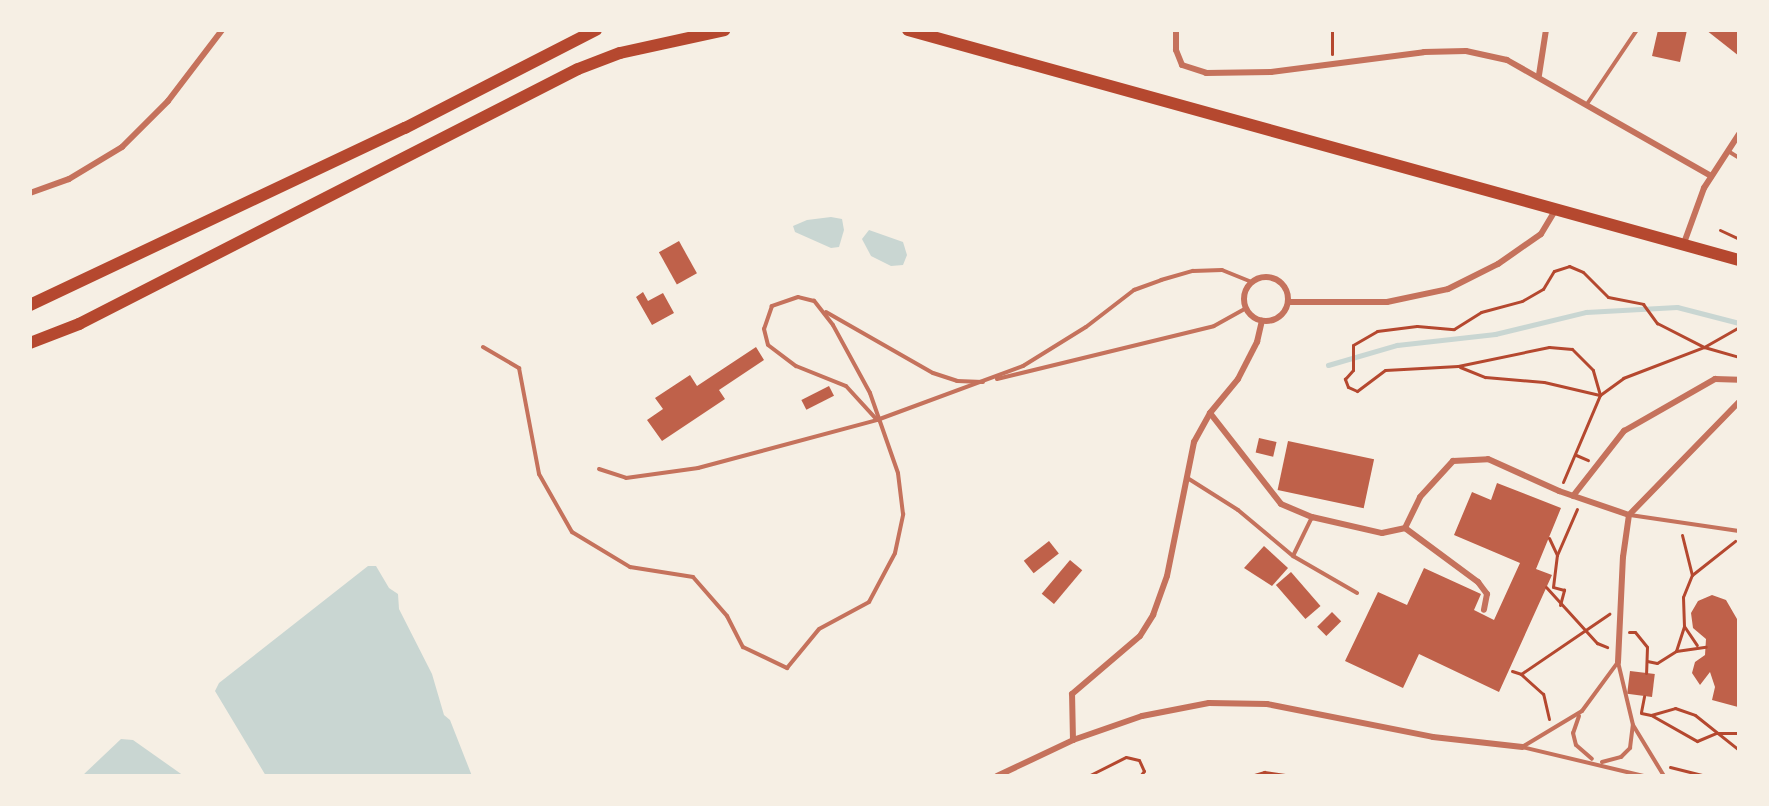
<!DOCTYPE html>
<html>
<head>
<meta charset="utf-8">
<style>
	body { margin:0 }
	#map { position:relative; width:1769px; height:806px; overflow:hidden; background:#f6efe4; font-family:Rubik,sans-serif }
	div>[style] { position:absolute }
	[style*='--x'] { left:calc(var(--x)*1px); top:calc(var(--y)*1px); width:calc(var(--w)*1px); rotate:calc(var(--a)*1deg) }
	.water>* { inset:0; background:#c9d6d2 }
	.stream>* { height:5px; margin:-2.5px; padding:0 2.5px; transform-origin:2.5px; border-radius:2.5px; background:#c9d6d2 }
	.building>* { inset:0; background:#bf614a; transform-origin:0 0 }
	.path>* { height:3px; margin:-1.5px; padding:0 1.5px; transform-origin:1.5px; border-radius:1.5px; background:#b5482f }
	.service>* { height:4px; margin:-2px; padding:0 2px; transform-origin:2px; border-radius:2px; background:#c5725c }
	.minor>* { height:6px; margin:-3px; padding:0 3px; transform-origin:3px; border-radius:3px; background:#c5725c }
	.minor>.ring { margin:-3px; padding:0; box-sizing:content-box; background:none; border:6px solid #c5725c; border-radius:50% }
	.secondary>* { height:12px; margin:-6px; padding:0 6px; transform-origin:6px; border-radius:6px; background:#b5482f }
	span { translate:-50% -50%; white-space:nowrap; text-align:center; line-height:1.15; -webkit-text-stroke:4.5px #f6efe4; paint-order:stroke }
	.frame { position:absolute; inset:0; border:32px solid #f6efe4; pointer-events:none }
</style>
</head>
<body>
<div id="map">
	<div class="water">
		<i style="clip-path:polygon(831px 217px,842px 219px,844px 230px,839px 247px,831px 248px,795px 232px,793px 226px,807px 220px)"></i>
		<i style="clip-path:polygon(869px 230px,903px 242px,907px 255px,903px 265px,891px 266px,871px 256px,862px 239px)"></i>
		<i style="clip-path:polygon(368px 566px,376px 566px,389px 588px,398px 594px,399px 609px,432px 674px,444px 715px,450px 720px,472px 776px,266px 776px,215px 691px,219px 683px)"></i>
		<i style="clip-path:polygon(121px 739px,133px 740px,184px 776px,82px 776px)"></i>
	</div>
	<div class="stream">
		<i style="--x:1328;--y:365;--w:72;--a:-16.2"></i>
		<i style="--x:1397;--y:345;--w:99;--a:-6.4"></i>
		<i style="--x:1495;--y:334;--w:94;--a:-13.6"></i>
		<i style="--x:1586;--y:312;--w:91;--a:-3.1"></i>
		<i style="--x:1677;--y:307;--w:64;--a:14.5"></i>
	</div>
	<div class="building">
		<i style="clip-path:polygon(1658px 30px,1687px 30px,1680px 62px,1652px 56px)"></i>
		<i style="clip-path:polygon(1706px 30px,1739px 30px,1739px 56px)"></i>
		<i style="left:679px;top:241px;width:37px;height:23px;rotate:61deg"></i>
		<i style="clip-path:polygon(643px 292px,648px 301px,663px 293px,674px 313px,652px 325px,636px 297px)"></i>
		<i style="clip-path:polygon(756px 347px,764px 360px,719px 390px,725px 399px,662px 441px,647px 420px,663px 409px,655px 398px,690px 375px,697px 386px)"></i>
		<i style="left:829px;top:386px;width:11px;height:31px;rotate:63deg"></i>
		<i style="left:1259px;top:438px;width:18px;height:15px;rotate:13deg"></i>
		<i style="left:1288px;top:441px;width:88px;height:50px;rotate:12deg"></i>
		<i style="clip-path:polygon(1497px 483px,1561px 508px,1536px 569px,1552px 575px,1499px 692px,1419px 654px,1403px 688px,1345px 661px,1378px 592px,1407px 605px,1424px 568px,1481px 594px,1474px 610px,1494px 620px,1520px 563px,1454px 535px,1472px 492px,1491px 500px)"></i>
		<i style="left:1049px;top:541px;width:16px;height:32px;rotate:52deg"></i>
		<i style="clip-path:polygon(1264px 546px,1288px 568px,1272px 586px,1244px 568px)"></i>
		<i style="left:1070px;top:560px;width:16px;height:44px;rotate:40deg"></i>
		<i style="left:1291px;top:572px;width:45px;height:20px;rotate:49deg"></i>
		<i style="clip-path:polygon(1712px 595px,1726px 600px,1737px 619px,1739px 617px,1738px 707px,1712px 700px,1715px 687px,1710px 672px,1700px 685px,1692px 673px,1695px 662px,1705px 655px,1706px 639px,1693px 628px,1691px 613px,1698px 601px)"></i>
		<i style="left:1332px;top:612px;width:13px;height:21px;rotate:45deg"></i>
		<i style="left:1630px;top:671px;width:25px;height:23px;rotate:7deg"></i>
	</div>
	<div class="path">
		<i style="--x:1332;--y:54;--w:24;--a:-90"></i>
		<i style="--x:1720;--y:230;--w:21;--a:25"></i>
		<i style="--x:1460;--y:367;--w:27;--a:22"></i>
		<i style="--x:1485;--y:377;--w:59;--a:4.8"></i>
		<i style="--x:1544;--y:382;--w:57;--a:13.1"></i>
		<i style="--x:1600;--y:395;--w:29;--a:-36"></i>
		<i style="--x:1623;--y:378;--w:87;--a:-20.9"></i>
		<i style="--x:1704;--y:347;--w:40;--a:-29.7"></i>
		<i style="--x:1576;--y:455;--w:13;--a:23"></i>
		<i style="--x:1563;--y:482;--w:95;--a:-67"></i>
		<i style="--x:1600;--y:395;--w:26;--a:-106"></i>
		<i style="--x:1593;--y:370;--w:30;--a:-135"></i>
		<i style="--x:1572;--y:349;--w:23;--a:-175"></i>
		<i style="--x:1549;--y:347;--w:93;--a:168.2"></i>
		<i style="--x:1458;--y:366;--w:73;--a:176.9"></i>
		<i style="--x:1385;--y:370;--w:35;--a:143"></i>
		<i style="--x:1357;--y:391;--w:10;--a:-156"></i>
		<i style="--x:1348;--y:387;--w:9;--a:-111"></i>
		<i style="--x:1345;--y:379;--w:12;--a:-48"></i>
		<i style="--x:1353;--y:370;--w:25;--a:-90"></i>
		<i style="--x:1353;--y:345;--w:28;--a:-30"></i>
		<i style="--x:1377;--y:331;--w:40;--a:-7.1"></i>
		<i style="--x:1417;--y:326;--w:37;--a:5"></i>
		<i style="--x:1454;--y:329;--w:32;--a:-32"></i>
		<i style="--x:1481;--y:312;--w:42;--a:-15"></i>
		<i style="--x:1522;--y:301;--w:24;--a:-30"></i>
		<i style="--x:1543;--y:289;--w:21;--a:-59"></i>
		<i style="--x:1554;--y:271;--w:16;--a:-18"></i>
		<i style="--x:1569;--y:266;--w:15;--a:23"></i>
		<i style="--x:1583;--y:272;--w:35;--a:45"></i>
		<i style="--x:1608;--y:297;--w:36;--a:11"></i>
		<i style="--x:1643;--y:304;--w:24;--a:54"></i>
		<i style="--x:1657;--y:323;--w:53;--a:27.1"></i>
		<i style="--x:1704;--y:347;--w:36;--a:16"></i>
		<i style="--x:1682;--y:535;--w:41;--a:76"></i>
		<i style="--x:1549;--y:538;--w:19;--a:65"></i>
		<i style="--x:1546;--y:587;--w:76;--a:47.7"></i>
		<i style="--x:1597;--y:643;--w:11;--a:22"></i>
		<i style="--x:1560;--y:605;--w:16;--a:-75"></i>
		<i style="--x:1564;--y:590;--w:11;--a:-165"></i>
		<i style="--x:1553;--y:587;--w:32;--a:-83"></i>
		<i style="--x:1557;--y:555;--w:50;--a:-66.5"></i>
		<i style="--x:1684;--y:626;--w:23;--a:56"></i>
		<i style="--x:1629;--y:632;--w:6;--a:0"></i>
		<i style="--x:1635;--y:632;--w:19;--a:51"></i>
		<i style="--x:1647;--y:647;--w:26;--a:92"></i>
		<i style="--x:1676;--y:651;--w:26;--a:-72"></i>
		<i style="--x:1684;--y:626;--w:29;--a:-92"></i>
		<i style="--x:1683;--y:597;--w:24;--a:-68"></i>
		<i style="--x:1692;--y:575;--w:55;--a:-38.3"></i>
		<i style="--x:1647;--y:661;--w:10;--a:11"></i>
		<i style="--x:1657;--y:663;--w:22;--a:-32"></i>
		<i style="--x:1676;--y:651;--w:30;--a:-8"></i>
		<i style="--x:1512;--y:671;--w:9;--a:18"></i>
		<i style="--x:1641;--y:712;--w:16;--a:-79"></i>
		<i style="--x:1641;--y:713;--w:10;--a:11"></i>
		<i style="--x:1651;--y:715;--w:25;--a:-16"></i>
		<i style="--x:1675;--y:708;--w:21;--a:19"></i>
		<i style="--x:1695;--y:715;--w:56;--a:38.5"></i>
		<i style="--x:1651;--y:715;--w:53;--a:29.5"></i>
		<i style="--x:1697;--y:741;--w:21;--a:-23"></i>
		<i style="--x:1716;--y:733;--w:23;--a:0"></i>
		<i style="--x:1549;--y:719;--w:26;--a:-103"></i>
		<i style="--x:1543;--y:694;--w:30;--a:-138"></i>
		<i style="--x:1521;--y:674;--w:107;--a:-34.3"></i>
		<i style="--x:1670;--y:767;--w:38;--a:14"></i>
		<i style="--x:1088;--y:776;--w:42;--a:-26.6"></i>
		<i style="--x:1126;--y:757;--w:13;--a:13"></i>
		<i style="--x:1139;--y:760;--w:12;--a:66"></i>
		<i style="--x:1144;--y:771;--w:6;--a:129"></i>
		<i style="--x:1251;--y:776;--w:14;--a:-17"></i>
		<i style="--x:1264;--y:772;--w:30;--a:8"></i>
	</div>
	<div class="service">
		<i style="--x:1587;--y:104;--w:89;--a:-56"></i>
		<i style="--x:1728;--y:151;--w:13;--a:32"></i>
		<i style="--x:826;--y:312;--w:123;--a:29.7"></i>
		<i style="--x:933;--y:373;--w:25;--a:18"></i>
		<i style="--x:957;--y:381;--w:26;--a:2"></i>
		<i style="--x:483;--y:347;--w:42;--a:30.3"></i>
		<i style="--x:519;--y:368;--w:108;--a:79.3"></i>
		<i style="--x:539;--y:474;--w:67;--a:60.4"></i>
		<i style="--x:572;--y:532;--w:68;--a:31.1"></i>
		<i style="--x:630;--y:567;--w:64;--a:9"></i>
		<i style="--x:693;--y:577;--w:52;--a:48.9"></i>
		<i style="--x:727;--y:616;--w:35;--a:63"></i>
		<i style="--x:743;--y:647;--w:49;--a:25.5"></i>
		<i style="--x:787;--y:668;--w:50;--a:-50.6"></i>
		<i style="--x:819;--y:629;--w:57;--a:-28.4"></i>
		<i style="--x:869;--y:602;--w:55;--a:-62"></i>
		<i style="--x:895;--y:553;--w:40;--a:-78"></i>
		<i style="--x:903;--y:514;--w:41;--a:-97"></i>
		<i style="--x:898;--y:473;--w:85;--a:-109.3"></i>
		<i style="--x:870;--y:393;--w:77;--a:-118.6"></i>
		<i style="--x:833;--y:325;--w:31;--a:-128"></i>
		<i style="--x:814;--y:301;--w:16;--a:-166"></i>
		<i style="--x:798;--y:297;--w:28;--a:161"></i>
		<i style="--x:772;--y:306;--w:24;--a:109"></i>
		<i style="--x:764;--y:329;--w:16;--a:76"></i>
		<i style="--x:768;--y:345;--w:35;--a:37"></i>
		<i style="--x:796;--y:366;--w:54;--a:21.8"></i>
		<i style="--x:846;--y:386;--w:46;--a:47.6"></i>
		<i style="--x:997;--y:379;--w:223;--a:-13.7"></i>
		<i style="--x:1214;--y:326;--w:37;--a:-29"></i>
		<i style="--x:599;--y:469;--w:28;--a:18"></i>
		<i style="--x:626;--y:478;--w:73;--a:-7.9"></i>
		<i style="--x:698;--y:468;--w:185;--a:-15"></i>
		<i style="--x:877;--y:420;--w:156;--a:-20.3"></i>
		<i style="--x:1023;--y:366;--w:74;--a:-31.8"></i>
		<i style="--x:1086;--y:327;--w:61;--a:-37.6"></i>
		<i style="--x:1134;--y:290;--w:29;--a:-20"></i>
		<i style="--x:1161;--y:280;--w:33;--a:-16"></i>
		<i style="--x:1193;--y:271;--w:29;--a:-2"></i>
		<i style="--x:1222;--y:270;--w:32;--a:22"></i>
		<i style="--x:1189;--y:479;--w:58;--a:32.3"></i>
		<i style="--x:1238;--y:510;--w:72;--a:39.9"></i>
		<i style="--x:1293;--y:556;--w:74;--a:30"></i>
		<i style="--x:1630;--y:515;--w:110;--a:8.4"></i>
		<i style="--x:1293;--y:556;--w:43;--a:-64"></i>
		<i style="--x:1618;--y:662;--w:65;--a:76.6"></i>
		<i style="--x:1633;--y:725;--w:60;--a:58.7"></i>
		<i style="--x:1579;--y:716;--w:18;--a:109"></i>
		<i style="--x:1573;--y:733;--w:12;--a:76"></i>
		<i style="--x:1576;--y:745;--w:21;--a:41"></i>
		<i style="--x:1522;--y:747;--w:70;--a:-31"></i>
		<i style="--x:1582;--y:711;--w:61;--a:-53.7"></i>
		<i style="--x:1522;--y:747;--w:125;--a:13.4"></i>
		<i style="--x:1602;--y:762;--w:20;--a:-15"></i>
		<i style="--x:1621;--y:757;--w:13;--a:-45"></i>
		<i style="--x:1630;--y:748;--w:23;--a:-83"></i>
	</div>
	<div class="minor">
		<i style="--x:1176;--y:30;--w:20;--a:90"></i>
		<i style="--x:1176;--y:50;--w:16;--a:68"></i>
		<i style="--x:1182;--y:65;--w:25;--a:18"></i>
		<i style="--x:1206;--y:73;--w:65;--a:-0.9"></i>
		<i style="--x:1271;--y:72;--w:154;--a:-7.4"></i>
		<i style="--x:1424;--y:52;--w:42;--a:-1.4"></i>
		<i style="--x:1466;--y:51;--w:42;--a:12.4"></i>
		<i style="--x:1507;--y:60;--w:235;--a:29.6"></i>
		<i style="--x:1539;--y:75;--w:46;--a:-81.2"></i>
		<i style="--x:30;--y:193;--w:41;--a:-19.7"></i>
		<i style="--x:69;--y:179;--w:62;--a:-31.1"></i>
		<i style="--x:122;--y:147;--w:65;--a:-45"></i>
		<i style="--x:168;--y:101;--w:89;--a:-52.7"></i>
		<i style="--x:1684;--y:243;--w:59;--a:-70"></i>
		<i style="--x:1704;--y:188;--w:64;--a:-57.1"></i>
		<i class="ring" style="left:1244px;top:277px;width:38px;height:38px"></i>
		<i style="--x:1288;--y:302;--w:99;--a:0"></i>
		<i style="--x:1387;--y:302;--w:62;--a:-12"></i>
		<i style="--x:1448;--y:289;--w:56;--a:-26.6"></i>
		<i style="--x:1498;--y:264;--w:52;--a:-34.9"></i>
		<i style="--x:1541;--y:234;--w:29;--a:-59"></i>
		<i style="--x:1210;--y:413;--w:115;--a:52"></i>
		<i style="--x:1281;--y:504;--w:34;--a:23"></i>
		<i style="--x:1312;--y:517;--w:72;--a:12.9"></i>
		<i style="--x:1382;--y:533;--w:24;--a:-12"></i>
		<i style="--x:1405;--y:528;--w:34;--a:-64"></i>
		<i style="--x:1420;--y:497;--w:49;--a:-47.5"></i>
		<i style="--x:1453;--y:461;--w:35;--a:-3"></i>
		<i style="--x:1488;--y:459;--w:78;--a:24.3"></i>
		<i style="--x:1559;--y:491;--w:74;--a:18.9"></i>
		<i style="--x:1573;--y:496;--w:83;--a:-51.9"></i>
		<i style="--x:1624;--y:431;--w:105;--a:-29.7"></i>
		<i style="--x:1715;--y:379;--w:24;--a:2"></i>
		<i style="--x:1405;--y:528;--w:91;--a:36.5"></i>
		<i style="--x:1478;--y:582;--w:15;--a:53"></i>
		<i style="--x:1487;--y:594;--w:16;--a:101"></i>
		<i style="--x:1618;--y:662;--w:105;--a:-87.3"></i>
		<i style="--x:1623;--y:557;--w:42;--a:-81.9"></i>
		<i style="--x:1629;--y:515;--w:158;--a:-45.8"></i>
		<i style="--x:1073;--y:740;--w:46;--a:-91.2"></i>
		<i style="--x:1072;--y:694;--w:89;--a:-40.5"></i>
		<i style="--x:1140;--y:636;--w:25;--a:-58"></i>
		<i style="--x:1153;--y:615;--w:41;--a:-70.3"></i>
		<i style="--x:1167;--y:576;--w:137;--a:-78.6"></i>
		<i style="--x:1194;--y:442;--w:33;--a:-61"></i>
		<i style="--x:1210;--y:413;--w:44;--a:-50.5"></i>
		<i style="--x:1238;--y:379;--w:42;--a:-62.8"></i>
		<i style="--x:1257;--y:342;--w:22;--a:-77"></i>
		<i style="--x:997;--y:776;--w:84;--a:-25.3"></i>
		<i style="--x:1073;--y:740;--w:73;--a:-19.2"></i>
		<i style="--x:1142;--y:716;--w:68;--a:-11"></i>
		<i style="--x:1209;--y:703;--w:58;--a:1"></i>
		<i style="--x:1267;--y:704;--w:169;--a:11.2"></i>
		<i style="--x:1433;--y:737;--w:90;--a:6.4"></i>
	</div>
	<div class="secondary">
		<i style="--x:908;--y:30;--w:862;--a:15.47"></i>
		<i style="--x:30;--y:305;--w:415;--a:-25.3"></i>
		<i style="--x:405;--y:128;--w:215;--a:-27.2"></i>
		<i style="--x:30;--y:343;--w:53;--a:-21.2"></i>
		<i style="--x:79;--y:324;--w:560;--a:-27.07"></i>
		<i style="--x:578;--y:69;--w:45;--a:-20.9"></i>
		<i style="--x:620;--y:53;--w:107;--a:-12.4"></i>
	</div>
	<div class="frame"></div>
</div>
</body>
</html>
